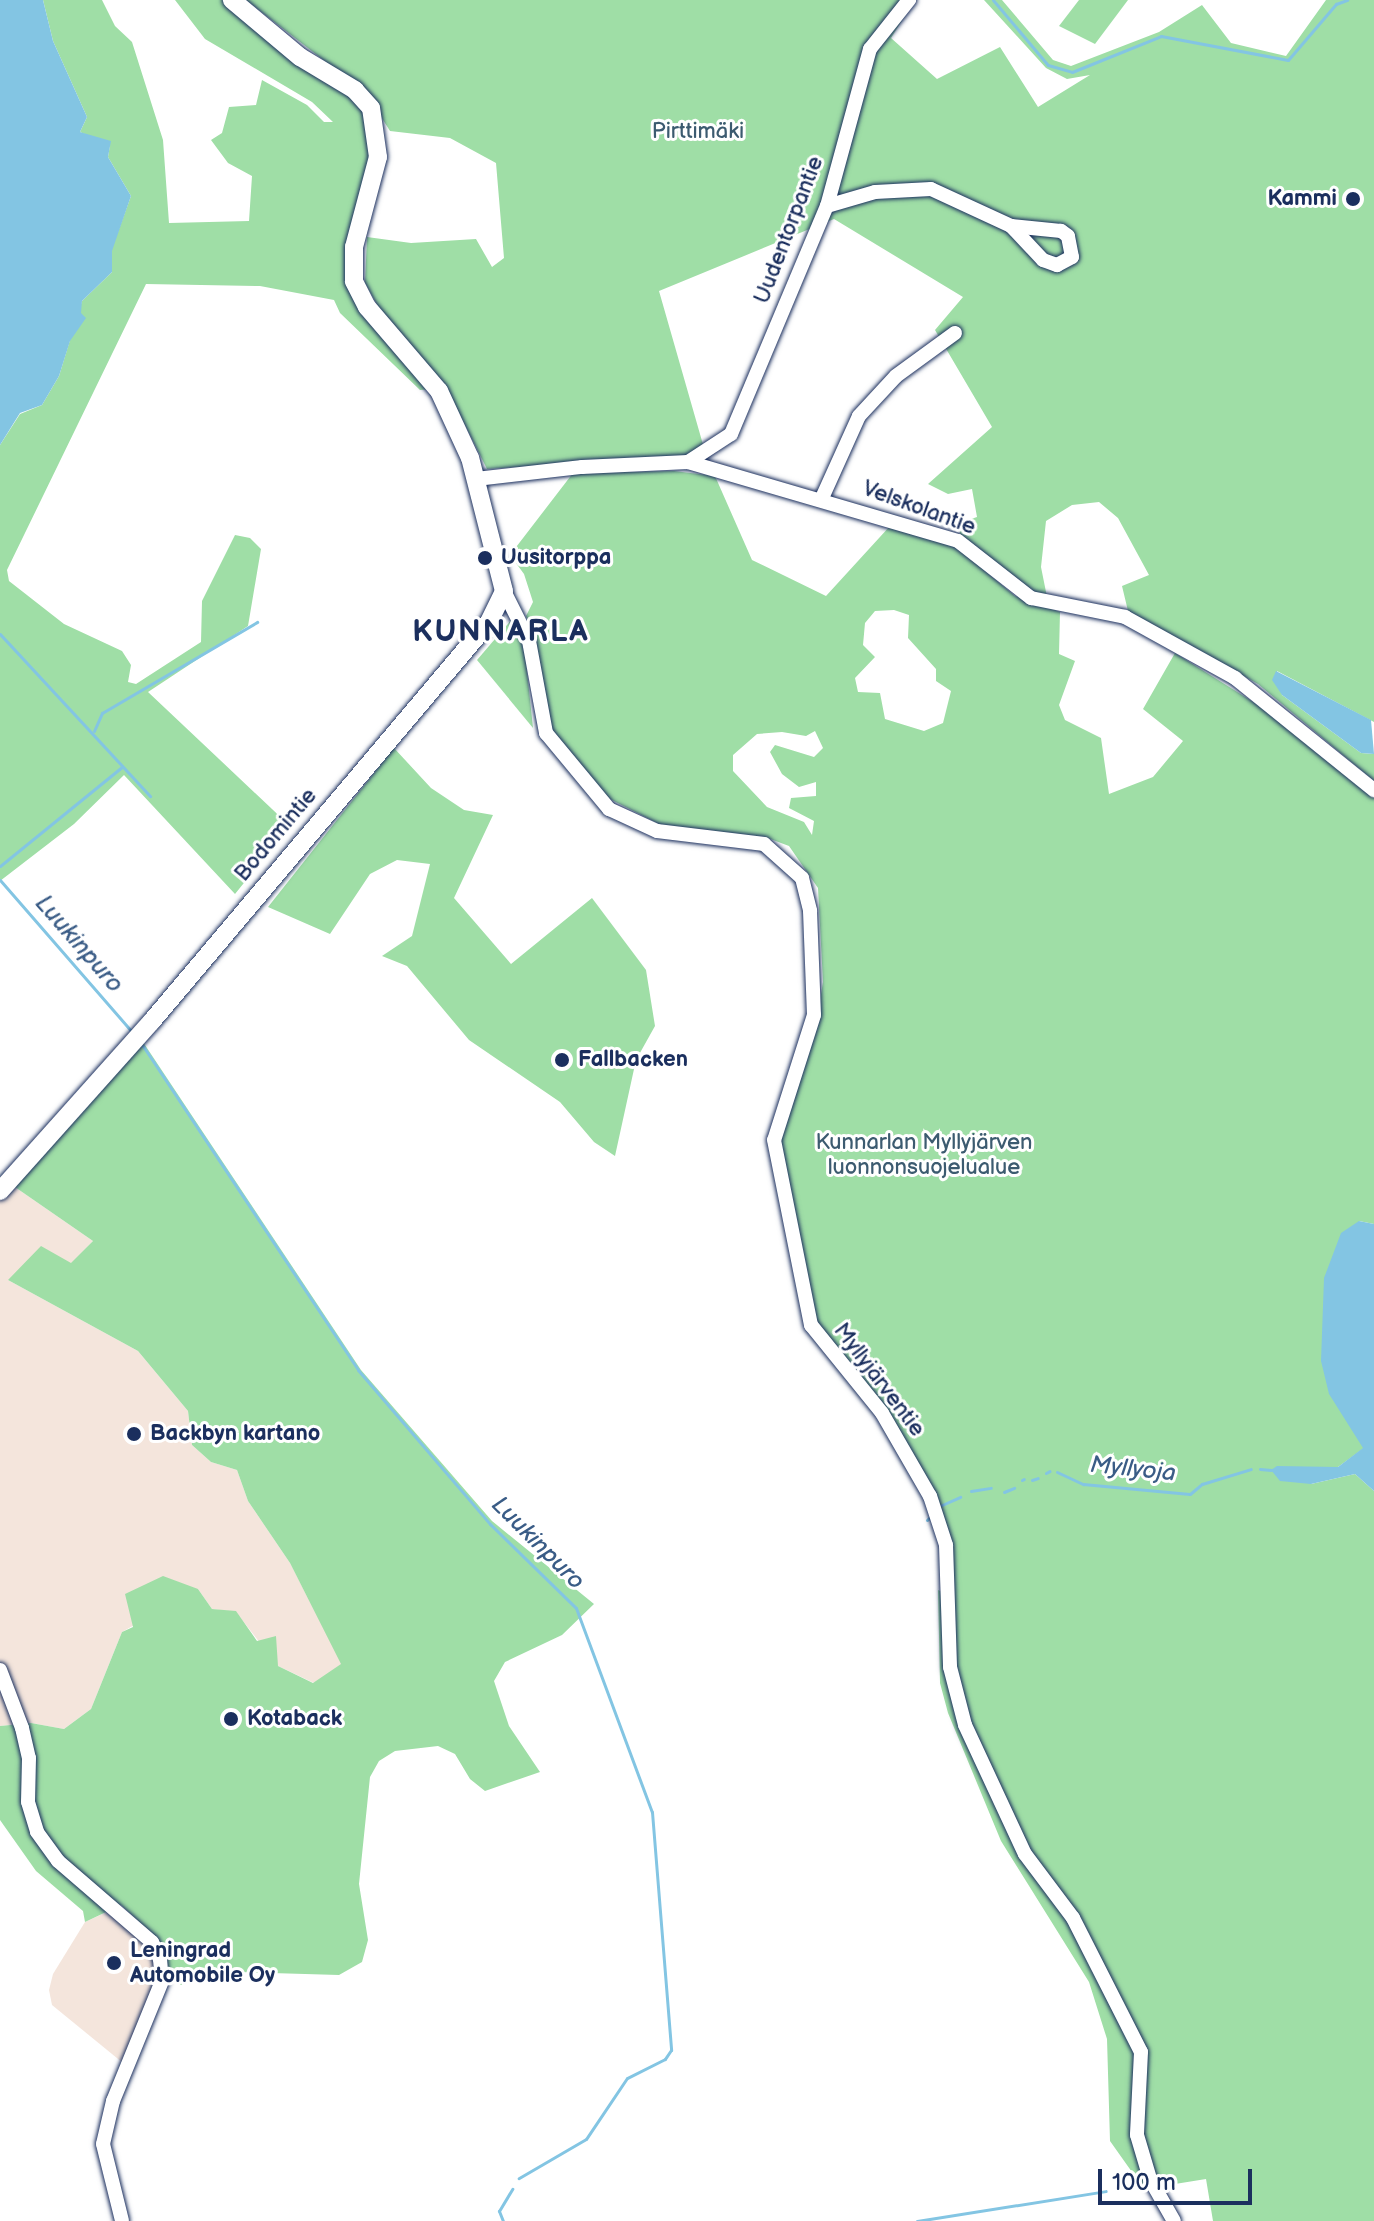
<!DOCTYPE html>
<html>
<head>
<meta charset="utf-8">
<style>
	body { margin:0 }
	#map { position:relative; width:1374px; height:2221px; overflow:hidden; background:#fff; font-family:"Balsamiq Sans",sans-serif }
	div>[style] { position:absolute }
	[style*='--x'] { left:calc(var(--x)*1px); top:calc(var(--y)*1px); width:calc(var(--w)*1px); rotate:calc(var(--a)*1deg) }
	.built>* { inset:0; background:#f4e5dc }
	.green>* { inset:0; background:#9fdea6 }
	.water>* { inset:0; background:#83c5e3 }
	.stream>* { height:3px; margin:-1.5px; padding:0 1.5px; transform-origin:1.5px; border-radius:1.5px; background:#83c5e3 }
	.roads { filter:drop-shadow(0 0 2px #1b2f5e) drop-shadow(0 0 2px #1b2f5e) }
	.minor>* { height:14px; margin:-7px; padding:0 7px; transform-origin:7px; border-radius:7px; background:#fff }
	.major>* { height:18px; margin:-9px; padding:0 9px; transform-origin:9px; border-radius:9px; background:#fff }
	.dots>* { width:22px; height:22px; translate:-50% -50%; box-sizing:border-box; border:4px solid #fff; border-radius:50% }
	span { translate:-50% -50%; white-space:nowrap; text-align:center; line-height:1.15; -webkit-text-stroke:6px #fff; paint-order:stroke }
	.park-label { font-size:22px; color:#3c5b70 }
	.poi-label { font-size:22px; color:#1b2f5e; font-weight:700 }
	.right { translate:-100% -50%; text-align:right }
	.left { translate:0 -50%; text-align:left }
	.street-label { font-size:22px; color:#1b2f5e }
	.water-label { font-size:24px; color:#3a5c86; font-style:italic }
	.district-label { font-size:30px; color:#1b2f5e; font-weight:700; letter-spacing:2px }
	.scale { position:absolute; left:1098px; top:2169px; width:154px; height:36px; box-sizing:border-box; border:4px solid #1b2f5e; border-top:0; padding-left:10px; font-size:24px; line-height:28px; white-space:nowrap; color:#1b2f5e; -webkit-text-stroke:6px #fff; paint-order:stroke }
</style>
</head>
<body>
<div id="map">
	<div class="built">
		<i style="clip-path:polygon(12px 1185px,93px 1241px,71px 1264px,8px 1280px,138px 1351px,188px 1411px,192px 1445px,211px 1462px,237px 1470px,248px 1501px,290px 1563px,342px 1664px,314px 1683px,278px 1666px,236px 1612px,212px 1609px,198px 1589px,122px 1632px,91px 1709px,64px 1729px,31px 1723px,0 1726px,0 1200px)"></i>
		<i style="clip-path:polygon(109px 1911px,153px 1951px,156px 1979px,123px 2063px,52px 2005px,49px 1990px,53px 1974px,85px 1922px)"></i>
	</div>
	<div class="green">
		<i style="clip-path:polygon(43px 0,102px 0,115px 26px,132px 42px,163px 140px,169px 223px,249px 221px,252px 176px,228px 163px,211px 140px,222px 133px,229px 107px,256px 105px,262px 80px,307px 105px,324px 122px,333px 122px,312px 102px,205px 39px,175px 0,226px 0,348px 90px,366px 109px,374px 140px,350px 278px,432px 389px,420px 390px,340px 313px,334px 300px,260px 286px,146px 284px,7px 570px,9px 581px,64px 624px,122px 651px,131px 665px,128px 682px,136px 684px,201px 642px,202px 601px,235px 535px,250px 538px,261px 549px,248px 626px,148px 692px,290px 826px,235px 894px,124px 775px,74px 824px,0 881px,0 445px,20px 414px,42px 405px,59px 376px,82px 301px,112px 272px,111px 251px,131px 196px,108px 157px,110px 145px,80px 132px,87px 117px,53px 41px)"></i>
		<i style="clip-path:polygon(246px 0,915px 0,891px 38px,937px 79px,1000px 47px,1038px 107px,1090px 75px,1067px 79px,1046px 68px,984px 0,1002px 0,1053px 60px,1071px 66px,1159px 32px,1202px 5px,1231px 43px,1286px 56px,1326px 0,1374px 0,1374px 722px,1277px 671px,1282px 695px,1361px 753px,1374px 754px,1374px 781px,1258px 684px,1128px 611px,1122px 586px,1149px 575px,1118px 518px,1099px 502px,1072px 505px,1046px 521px,1041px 567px,1047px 597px,1034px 592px,960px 534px,959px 523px,977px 517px,972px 489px,948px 494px,928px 484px,992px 427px,935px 330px,963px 297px,834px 219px,659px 291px,706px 455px,487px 469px,444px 383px,383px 315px,365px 283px,367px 237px,411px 243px,476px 239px,492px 267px,504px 258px,496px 163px,450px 138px,390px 131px,366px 93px)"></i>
		<i style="clip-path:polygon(1079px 0,1128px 0,1095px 44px,1059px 26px)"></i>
		<i style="clip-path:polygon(evenodd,674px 471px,715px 476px,752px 560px,826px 596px,890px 526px,955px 546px,1015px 596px,1060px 612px,1059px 654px,1075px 661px,1059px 705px,1065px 720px,1101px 738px,1109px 794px,1153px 777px,1183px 741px,1143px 709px,1175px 653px,1277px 717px,1374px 797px,1374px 1224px,1359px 1221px,1359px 1439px,1364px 1448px,1338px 1467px,1317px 1467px,1311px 1484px,1355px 1474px,1374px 1491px,1374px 2221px,1213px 2221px,1206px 2179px,1144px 2189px,1110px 2141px,1107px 2039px,1089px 1982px,1001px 1841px,948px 1713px,940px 1683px,938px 1590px,949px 1595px,950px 1573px,911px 1459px,812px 1327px,779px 1135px,815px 1031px,823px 982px,818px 888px,789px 846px,765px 837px,661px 825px,604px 796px,548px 728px,535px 643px,526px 616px,533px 602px,524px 574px,510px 555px,573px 473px,674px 471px,894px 610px,909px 615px,908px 638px,936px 669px,936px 681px,951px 691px,943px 723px,924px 731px,885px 719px,880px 693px,858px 692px,855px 678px,875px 657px,863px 645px,865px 623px,875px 611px,894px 610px,674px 471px,782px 732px,806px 736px,815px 731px,823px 748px,814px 757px,775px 745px,770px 752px,782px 774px,799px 787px,816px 782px,816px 796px,791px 798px,789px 808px,814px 821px,812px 835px,804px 822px,767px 807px,733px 771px,733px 755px,757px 734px,782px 732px)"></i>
		<i style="clip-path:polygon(513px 618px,524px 643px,533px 728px,477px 660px)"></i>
		<i style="clip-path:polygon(394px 748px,431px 788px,464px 810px,493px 815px,454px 898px,511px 964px,592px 898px,646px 970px,655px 1026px,636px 1060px,615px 1156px,594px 1142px,560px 1102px,469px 1040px,407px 966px,382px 956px,412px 936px,430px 864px,397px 860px,370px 874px,330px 934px,268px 907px)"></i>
		<i style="clip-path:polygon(143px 1042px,361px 1370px,492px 1521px,594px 1604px,562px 1635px,505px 1662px,494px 1681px,509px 1726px,540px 1772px,485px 1791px,470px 1779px,455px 1754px,438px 1746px,395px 1751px,379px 1761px,370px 1777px,359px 1884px,368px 1940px,362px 1962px,339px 1975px,203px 1971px,181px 1985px,169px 1975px,163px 1951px,148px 1930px,121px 1905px,85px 1922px,83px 1911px,36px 1871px,0 1820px,0 1726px,31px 1723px,64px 1729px,91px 1709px,122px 1632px,133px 1627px,125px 1594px,163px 1576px,198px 1589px,212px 1609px,236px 1611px,257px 1641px,276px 1636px,278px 1666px,313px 1683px,341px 1664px,290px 1563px,248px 1501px,237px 1470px,211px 1462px,192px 1445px,188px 1411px,138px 1351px,8px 1280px,41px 1246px,71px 1263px,93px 1241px,12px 1185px)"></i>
	</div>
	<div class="water">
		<i style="clip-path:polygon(0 0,43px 0,53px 41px,87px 117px,80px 132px,111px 141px,108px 157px,131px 196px,112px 251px,112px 272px,82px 301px,81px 313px,86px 318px,70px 341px,59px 376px,42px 405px,20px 413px,0 445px)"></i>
		<i style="clip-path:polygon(1276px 671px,1371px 720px,1374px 754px,1361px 753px,1282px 695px,1272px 680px)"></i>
		<i style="clip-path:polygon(1359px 1221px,1374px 1224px,1374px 1491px,1355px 1474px,1311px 1484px,1280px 1481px,1271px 1470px,1277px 1466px,1338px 1467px,1363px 1448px,1329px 1394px,1321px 1361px,1324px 1278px,1341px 1233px)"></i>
	</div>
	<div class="stream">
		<i style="--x:993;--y:0;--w:85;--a:49.8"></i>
		<i style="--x:1048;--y:65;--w:25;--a:16"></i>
		<i style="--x:1072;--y:72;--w:96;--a:-22"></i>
		<i style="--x:1161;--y:36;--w:129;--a:10.7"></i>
		<i style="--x:1288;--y:60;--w:74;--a:-49.4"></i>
		<i style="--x:1336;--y:4;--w:12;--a:-20"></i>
		<i style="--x:0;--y:634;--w:221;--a:47.2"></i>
		<i style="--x:94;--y:731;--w:20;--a:-66"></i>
		<i style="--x:102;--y:713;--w:180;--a:-30.4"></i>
		<i style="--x:0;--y:866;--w:157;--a:-39.1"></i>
		<i style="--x:0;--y:880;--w:201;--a:49"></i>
		<i style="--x:143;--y:1046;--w:389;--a:56.4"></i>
		<i style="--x:358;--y:1370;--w:203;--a:49.4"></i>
		<i style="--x:490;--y:1524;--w:120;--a:44.3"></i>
		<i style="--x:576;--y:1608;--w:218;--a:69.6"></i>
		<i style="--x:652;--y:1812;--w:239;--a:85.4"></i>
		<i style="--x:671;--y:2050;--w:11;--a:124"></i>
		<i style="--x:665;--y:2059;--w:42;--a:153.4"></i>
		<i style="--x:627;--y:2078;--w:73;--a:123.9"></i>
		<i style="--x:586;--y:2139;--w:78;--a:149.8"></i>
		<i style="--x:1260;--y:1469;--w:11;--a:5"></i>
		<i style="--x:1057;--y:1472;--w:29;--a:25"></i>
		<i style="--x:1083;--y:1484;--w:107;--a:5.3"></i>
		<i style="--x:1190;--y:1494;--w:16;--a:-40"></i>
		<i style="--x:1202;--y:1484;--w:51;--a:-17"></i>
		<i style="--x:1046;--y:1473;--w:4;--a:-27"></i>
		<i style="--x:1022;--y:1480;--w:2;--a:-27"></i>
		<i style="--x:1032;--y:1480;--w:6;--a:-18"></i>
		<i style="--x:971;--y:1491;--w:20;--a:-9"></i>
		<i style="--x:1004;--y:1492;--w:11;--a:-22"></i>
		<i style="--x:942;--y:1505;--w:20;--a:-24"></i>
		<i style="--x:927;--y:1520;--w:3;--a:-45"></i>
		<i style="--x:503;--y:2221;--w:11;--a:-112"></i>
		<i style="--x:499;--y:2211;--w:26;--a:-59"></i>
		<i style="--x:917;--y:2221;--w:191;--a:-9"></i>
	</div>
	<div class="roads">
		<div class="minor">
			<i style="--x:827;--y:206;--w:50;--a:-16.3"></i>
			<i style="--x:875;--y:192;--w:56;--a:-3.1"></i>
			<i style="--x:931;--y:189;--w:88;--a:24.8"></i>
			<i style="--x:1011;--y:226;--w:47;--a:46.7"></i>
			<i style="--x:1043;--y:260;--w:15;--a:20"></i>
			<i style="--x:1057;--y:265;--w:17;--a:-28"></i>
			<i style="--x:1072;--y:257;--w:21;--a:-101"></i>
			<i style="--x:1068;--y:236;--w:9;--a:-144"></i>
			<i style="--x:1061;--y:231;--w:50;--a:-174.3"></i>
			<i style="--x:688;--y:462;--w:51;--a:-33.1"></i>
			<i style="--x:731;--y:434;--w:247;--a:-67.2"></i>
			<i style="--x:827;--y:206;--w:163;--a:-74.7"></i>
			<i style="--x:870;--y:49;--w:63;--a:-51.5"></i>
			<i style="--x:476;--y:479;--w:107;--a:-6.5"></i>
			<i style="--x:582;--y:467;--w:106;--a:-2.7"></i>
			<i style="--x:688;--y:462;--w:281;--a:16.3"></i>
			<i style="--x:958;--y:541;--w:93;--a:38"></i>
			<i style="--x:1031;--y:598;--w:96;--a:11.4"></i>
			<i style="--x:1125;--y:617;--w:126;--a:29"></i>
			<i style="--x:1235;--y:678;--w:179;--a:38.9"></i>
			<i style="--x:822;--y:498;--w:90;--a:-65.7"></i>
			<i style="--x:859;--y:416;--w:54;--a:-47.2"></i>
			<i style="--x:896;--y:376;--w:73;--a:-36.1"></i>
			<i style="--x:504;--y:591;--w:56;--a:63.4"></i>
			<i style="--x:529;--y:641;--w:94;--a:79.5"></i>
			<i style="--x:546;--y:733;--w:99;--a:50.3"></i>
			<i style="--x:609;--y:809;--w:53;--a:24.6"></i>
			<i style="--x:657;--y:831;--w:108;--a:6.9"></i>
			<i style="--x:764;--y:844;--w:51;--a:41.8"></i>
			<i style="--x:802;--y:878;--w:34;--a:76"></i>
			<i style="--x:810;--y:911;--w:104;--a:87.8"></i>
			<i style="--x:814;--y:1015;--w:131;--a:107.7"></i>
			<i style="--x:774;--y:1140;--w:189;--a:78.7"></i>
			<i style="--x:811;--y:1325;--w:113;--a:51.1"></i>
			<i style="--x:882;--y:1413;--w:96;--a:60"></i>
			<i style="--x:930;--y:1496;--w:52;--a:71.9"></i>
			<i style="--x:946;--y:1545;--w:122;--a:88.1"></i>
			<i style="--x:950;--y:1667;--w:60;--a:75.5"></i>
			<i style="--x:965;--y:1725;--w:142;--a:65.1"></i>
			<i style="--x:1025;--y:1854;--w:80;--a:53.1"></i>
			<i style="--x:1073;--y:1918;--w:150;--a:63.1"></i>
			<i style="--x:1141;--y:2052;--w:83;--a:92.8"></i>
			<i style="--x:1137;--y:2135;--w:46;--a:73.5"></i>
			<i style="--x:1150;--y:2179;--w:48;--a:60.3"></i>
			<i style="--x:0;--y:1670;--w:62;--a:69.2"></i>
			<i style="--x:22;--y:1728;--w:31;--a:77"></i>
			<i style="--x:29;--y:1758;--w:44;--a:91.3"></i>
			<i style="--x:28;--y:1802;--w:31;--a:73"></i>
			<i style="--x:37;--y:1832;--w:36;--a:54"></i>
			<i style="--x:58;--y:1861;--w:124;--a:40.8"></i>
			<i style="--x:152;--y:1942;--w:19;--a:65"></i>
			<i style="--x:160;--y:1959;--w:22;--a:85"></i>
			<i style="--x:162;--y:1981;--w:130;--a:112.2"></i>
			<i style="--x:113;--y:2101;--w:44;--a:103.1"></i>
			<i style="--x:103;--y:2144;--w:79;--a:76.1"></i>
		</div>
		<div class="major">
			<i style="--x:0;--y:1191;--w:228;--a:-48.2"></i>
			<i style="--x:152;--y:1021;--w:522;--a:-49.82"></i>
			<i style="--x:489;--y:622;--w:34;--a:-64"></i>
			<i style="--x:504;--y:591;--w:137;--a:-104.3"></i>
			<i style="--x:470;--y:458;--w:74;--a:-114.8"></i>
			<i style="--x:439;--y:391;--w:111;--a:-130.6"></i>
			<i style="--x:367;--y:307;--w:29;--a:-117"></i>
			<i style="--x:354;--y:281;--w:34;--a:-90"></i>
			<i style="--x:354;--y:247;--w:93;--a:-75.1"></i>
			<i style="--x:378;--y:157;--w:49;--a:-98.1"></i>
			<i style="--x:371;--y:108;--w:24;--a:-132"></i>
			<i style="--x:355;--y:90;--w:64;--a:-149"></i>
			<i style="--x:300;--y:57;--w:89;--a:-140"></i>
		</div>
	</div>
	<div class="dots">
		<i style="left:1353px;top:199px;background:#1b2f5e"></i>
		<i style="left:485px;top:558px;background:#1b2f5e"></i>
		<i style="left:562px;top:1060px;background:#1b2f5e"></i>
		<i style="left:134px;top:1434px;background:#1b2f5e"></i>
		<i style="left:231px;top:1719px;background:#1b2f5e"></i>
		<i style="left:114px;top:1963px;background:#1b2f5e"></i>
	</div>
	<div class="park-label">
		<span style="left:698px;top:132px">Pirttimäki</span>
		<span style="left:924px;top:1155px">Kunnarlan Myllyjärven<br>luonnonsuojelualue</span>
	</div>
	<div class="poi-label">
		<span class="right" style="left:1337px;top:199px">Kammi</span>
		<span class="left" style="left:501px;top:558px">Uusitorppa</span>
		<span class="left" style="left:578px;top:1060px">Fallbacken</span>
		<span class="left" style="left:150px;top:1434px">Backbyn kartano</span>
		<span class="left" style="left:247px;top:1719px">Kotaback</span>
		<span class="left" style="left:130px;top:1963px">Leningrad<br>Automobile Oy</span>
	</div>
	<div class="street-label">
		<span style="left:789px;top:230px;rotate:-69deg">Uudentorpantie</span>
		<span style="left:919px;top:508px;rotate:20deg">Velskolantie</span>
		<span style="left:276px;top:835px;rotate:-50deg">Bodomintie</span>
		<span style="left:879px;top:1380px;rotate:53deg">Myllyjärventie</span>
	</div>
	<div class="water-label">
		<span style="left:79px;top:944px;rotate:49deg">Luukinpuro</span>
		<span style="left:1133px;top:1469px;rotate:6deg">Myllyoja</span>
		<span style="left:538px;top:1543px;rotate:45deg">Luukinpuro</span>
	</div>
	<div class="district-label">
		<span style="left:501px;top:632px">KUNNARLA</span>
	</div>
	<div class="scale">100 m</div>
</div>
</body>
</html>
